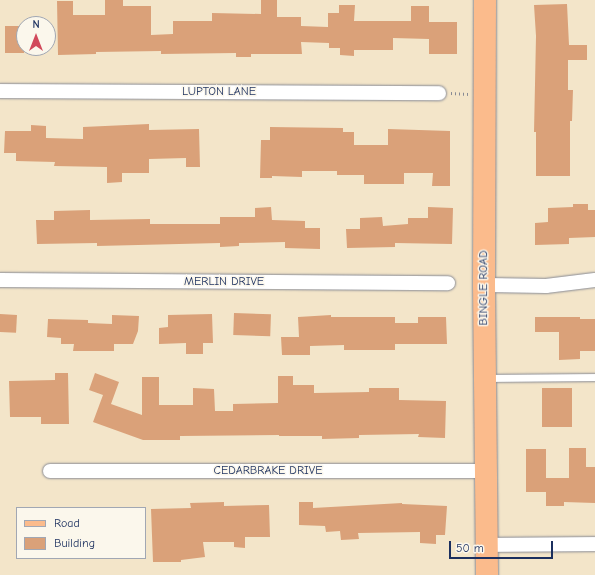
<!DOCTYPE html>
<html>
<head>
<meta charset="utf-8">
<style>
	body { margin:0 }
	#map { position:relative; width:595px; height:575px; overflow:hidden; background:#f3e5c9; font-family:"Comic Neue",sans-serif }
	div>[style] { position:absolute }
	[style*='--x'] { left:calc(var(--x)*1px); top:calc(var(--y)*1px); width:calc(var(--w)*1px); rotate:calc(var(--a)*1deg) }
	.building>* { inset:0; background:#daa179; transform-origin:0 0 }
	.path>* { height:2.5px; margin-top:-1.25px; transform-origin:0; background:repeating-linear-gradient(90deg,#878a94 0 1px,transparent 0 4px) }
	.roads { filter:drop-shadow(0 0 1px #878a94) drop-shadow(0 0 1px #878a94) }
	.lane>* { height:7px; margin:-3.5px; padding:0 3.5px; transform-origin:3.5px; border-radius:3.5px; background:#fff }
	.street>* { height:14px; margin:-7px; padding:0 7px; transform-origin:7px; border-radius:7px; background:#fff }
	.primary>* { height:22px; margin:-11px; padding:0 11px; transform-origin:11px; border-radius:11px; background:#fbbb8c }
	span { translate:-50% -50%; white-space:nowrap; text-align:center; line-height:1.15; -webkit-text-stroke:3px #fbf7ec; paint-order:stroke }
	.street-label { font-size:12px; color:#1b2f5e }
	.legend { position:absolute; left:16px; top:507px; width:130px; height:52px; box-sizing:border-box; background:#fbf7ec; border:1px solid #a1a7b3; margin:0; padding:5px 7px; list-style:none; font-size:12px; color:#1b2f5e }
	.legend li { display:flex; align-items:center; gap:8px; height:20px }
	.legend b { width:20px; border:1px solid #a1a7b3 }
	.north { position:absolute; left:16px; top:16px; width:40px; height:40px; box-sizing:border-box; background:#fbf7ec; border:1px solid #a1a7b3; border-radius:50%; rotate:0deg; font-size:11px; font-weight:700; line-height:16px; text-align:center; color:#1b2f5e }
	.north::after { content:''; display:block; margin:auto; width:14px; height:18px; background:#d1495b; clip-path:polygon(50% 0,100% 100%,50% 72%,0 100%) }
	.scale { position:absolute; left:449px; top:541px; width:104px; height:18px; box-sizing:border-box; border:2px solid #1b2f5e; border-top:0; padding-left:5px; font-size:12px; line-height:14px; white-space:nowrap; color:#1b2f5e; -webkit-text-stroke:3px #fbf7ec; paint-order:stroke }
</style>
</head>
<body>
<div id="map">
	<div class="building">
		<i style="clip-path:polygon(105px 0,123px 0,123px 6px,151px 6px,151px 35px,173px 34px,173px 21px,212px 21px,212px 13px,261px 14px,261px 0,277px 0,277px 17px,301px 17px,301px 26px,328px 27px,328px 13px,339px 13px,339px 5px,355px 5px,354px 21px,411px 21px,411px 6px,429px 6px,429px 22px,457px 22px,457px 54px,429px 54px,429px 39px,393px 38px,393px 50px,354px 50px,354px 56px,340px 55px,340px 48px,329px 48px,329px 43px,301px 42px,302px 54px,251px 54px,251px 57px,236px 57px,236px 53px,161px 54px,161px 51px,96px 52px,96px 54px,58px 55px,57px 1px,73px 1px,73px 15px,105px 15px)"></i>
		<i style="clip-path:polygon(567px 4px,569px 45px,587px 45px,587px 60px,568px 60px,568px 90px,573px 90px,572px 121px,570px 121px,570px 176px,536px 176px,536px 132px,534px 132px,536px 36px,534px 5px)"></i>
		<i style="left:5px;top:26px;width:19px;height:27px"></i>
		<i style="clip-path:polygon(149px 124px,149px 130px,199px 129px,200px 167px,186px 167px,186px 158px,149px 159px,149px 173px,122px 173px,122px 182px,107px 183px,107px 167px,54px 166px,55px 162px,16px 161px,16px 153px,4px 153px,5px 131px,31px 131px,31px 125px,46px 126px,46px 138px,83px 139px,83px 127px)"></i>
		<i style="clip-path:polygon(270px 127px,343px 128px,343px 132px,354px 132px,354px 145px,388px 145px,388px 129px,450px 131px,450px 186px,432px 186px,433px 173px,404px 173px,404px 184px,364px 184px,364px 175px,337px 175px,337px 171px,302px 171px,302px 177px,272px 176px,272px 178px,260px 178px,261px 140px,270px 140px)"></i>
		<i style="clip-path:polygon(573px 204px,588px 204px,588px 210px,595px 210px,595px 237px,569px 238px,569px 244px,535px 245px,535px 223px,548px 222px,548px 208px,573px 207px)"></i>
		<i style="clip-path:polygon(271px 207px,272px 220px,305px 221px,305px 228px,320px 228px,320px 249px,285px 248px,285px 242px,239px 243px,239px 246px,220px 247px,220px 243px,97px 246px,97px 243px,37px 244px,36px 220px,54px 220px,54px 211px,90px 210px,90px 220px,150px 219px,150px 224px,220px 224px,220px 217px,255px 217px,255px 208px)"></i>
		<i style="clip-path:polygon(428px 207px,453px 208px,452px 244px,395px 243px,395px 247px,347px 248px,346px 229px,360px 229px,360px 218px,382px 217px,383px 226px,408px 224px,408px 218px,428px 218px)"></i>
		<i style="left:234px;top:313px;width:37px;height:22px;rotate:2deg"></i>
		<i style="left:0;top:314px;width:17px;height:18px;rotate:3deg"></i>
		<i style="clip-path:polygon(212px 314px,213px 343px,203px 343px,203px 354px,186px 354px,186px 343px,159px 344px,159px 328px,168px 327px,168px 315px)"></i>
		<i style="clip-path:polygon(112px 315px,139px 316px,138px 331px,133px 344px,114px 344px,114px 351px,73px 351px,74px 344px,61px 344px,61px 338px,47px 337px,48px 319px,88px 320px,88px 323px,112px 324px)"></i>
		<i style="clip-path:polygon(331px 315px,331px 317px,395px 317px,395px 323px,418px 323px,418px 317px,446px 317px,447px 344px,395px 344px,395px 350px,344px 350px,344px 345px,310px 346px,310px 355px,282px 355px,281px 337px,299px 337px,298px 317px)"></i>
		<i style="clip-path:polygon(535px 317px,580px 317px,580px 319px,595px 319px,595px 351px,580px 351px,580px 359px,559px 360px,559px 332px,535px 332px)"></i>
		<i style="clip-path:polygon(55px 373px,68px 373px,69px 424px,41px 424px,41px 417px,10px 417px,9px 381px,55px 380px)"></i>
		<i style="clip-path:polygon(95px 373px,119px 382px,111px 404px,142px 415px,142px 377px,159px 377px,159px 405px,193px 405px,193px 388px,214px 389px,215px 411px,233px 411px,233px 404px,278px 403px,278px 376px,293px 376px,293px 385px,314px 385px,314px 393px,369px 392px,369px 388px,399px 388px,399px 400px,446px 401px,445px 438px,418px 437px,419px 434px,359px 435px,359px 438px,322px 439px,322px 436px,279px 436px,279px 435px,180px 436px,180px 440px,143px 440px,93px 422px,103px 395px,89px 390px)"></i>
		<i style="left:542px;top:388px;width:30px;height:39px"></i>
		<i style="clip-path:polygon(569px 448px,586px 448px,586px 467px,595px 467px,595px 503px,564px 502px,564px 506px,546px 506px,546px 492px,526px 492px,526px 449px,546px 449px,546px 478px,569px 478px)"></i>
		<i style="clip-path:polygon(224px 502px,224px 506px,269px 505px,270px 537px,245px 537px,245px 548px,234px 547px,234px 542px,203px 542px,205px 557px,181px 560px,181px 562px,153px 562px,151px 509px,191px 508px,190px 503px)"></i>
		<i style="clip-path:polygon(299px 502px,313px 502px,313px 508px,402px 503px,402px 504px,447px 506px,445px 535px,436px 535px,436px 544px,420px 543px,420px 532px,358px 533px,359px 539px,341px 540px,340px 531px,326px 532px,325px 526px,299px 525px)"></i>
	</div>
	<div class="path">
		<i style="--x:451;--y:93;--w:17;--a:3"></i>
	</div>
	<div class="roads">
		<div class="lane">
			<i style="--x:487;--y:378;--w:108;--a:-0.5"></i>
		</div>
		<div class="street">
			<i style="--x:0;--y:91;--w:439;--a:0.3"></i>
			<i style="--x:0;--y:280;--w:448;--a:0.4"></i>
			<i style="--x:484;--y:285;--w:62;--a:0.9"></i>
			<i style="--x:546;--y:286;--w:49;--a:-7"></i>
			<i style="--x:50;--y:471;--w:435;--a:0"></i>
			<i style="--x:487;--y:545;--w:108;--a:-0.5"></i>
		</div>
		<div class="primary">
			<i style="--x:485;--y:0;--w:285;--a:90.2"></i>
			<i style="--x:484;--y:285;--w:290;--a:89.4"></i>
		</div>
	</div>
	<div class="street-label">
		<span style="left:219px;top:92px">LUPTON LANE</span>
		<span style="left:224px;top:282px">MERLIN DRIVE</span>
		<span style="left:484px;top:288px;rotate:-90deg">BINGLE ROAD</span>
		<span style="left:268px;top:471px">CEDARBRAKE DRIVE</span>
	</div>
	<ul class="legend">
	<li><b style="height:5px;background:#fbbb8c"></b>Road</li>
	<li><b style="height:11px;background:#daa179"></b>Building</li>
	</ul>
	<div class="north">N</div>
	<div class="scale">50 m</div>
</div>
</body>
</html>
